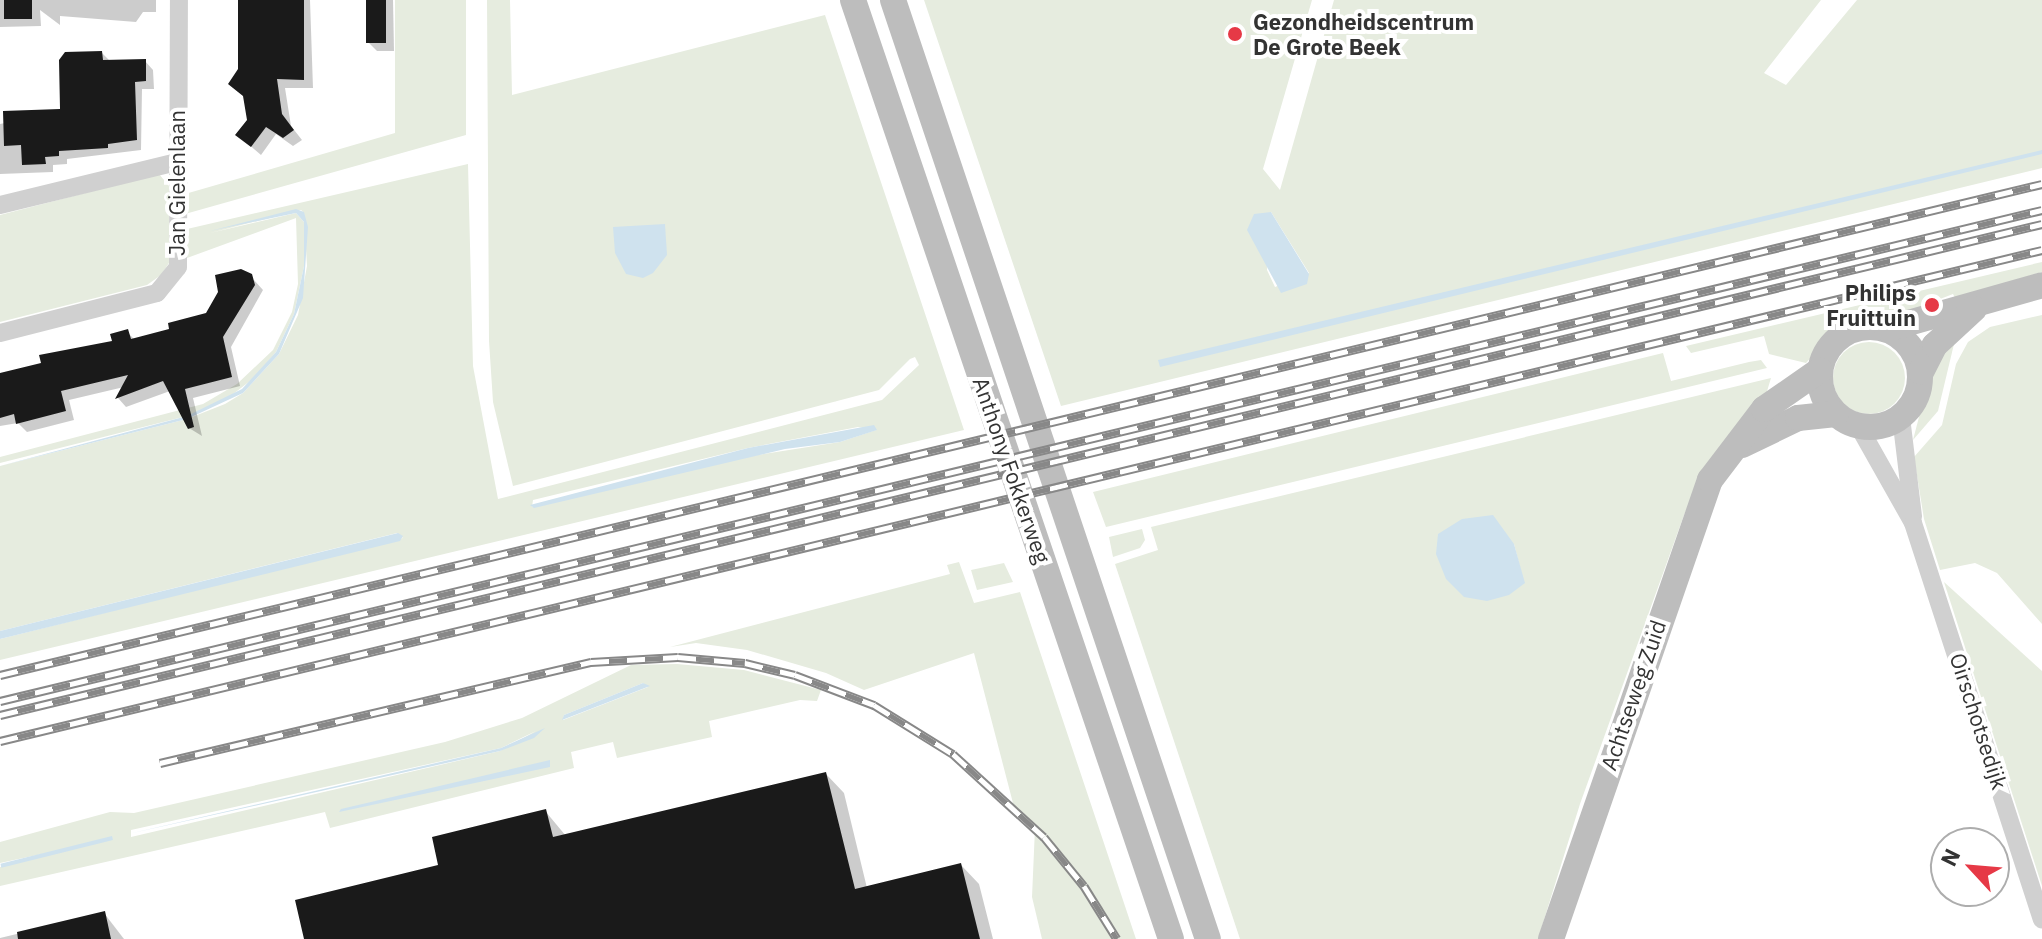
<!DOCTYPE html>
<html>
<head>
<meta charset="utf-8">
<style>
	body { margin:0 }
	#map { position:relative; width:2042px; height:939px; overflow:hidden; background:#fff; font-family:"IBM Plex Sans",sans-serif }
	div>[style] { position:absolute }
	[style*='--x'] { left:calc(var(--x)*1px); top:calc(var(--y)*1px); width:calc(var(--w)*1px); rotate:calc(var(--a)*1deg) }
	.green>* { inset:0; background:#e6ecdf }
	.round { border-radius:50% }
	.water>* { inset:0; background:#cfe2ee; transform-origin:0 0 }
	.shadow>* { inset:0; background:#0003 }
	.building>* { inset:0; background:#1a1a1a; transform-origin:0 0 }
	.street>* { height:18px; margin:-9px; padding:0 9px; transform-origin:9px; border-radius:9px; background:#d0d0d0 }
	.secondary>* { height:26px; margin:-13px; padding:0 13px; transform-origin:13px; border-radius:13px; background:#bdbdbd }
	.secondary>.ring { margin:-13px; padding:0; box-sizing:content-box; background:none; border:26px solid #bdbdbd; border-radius:50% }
	.rail>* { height:9px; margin-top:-4.5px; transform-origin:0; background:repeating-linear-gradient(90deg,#fff 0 18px,#888 0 36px); box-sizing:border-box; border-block:2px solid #888 }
	.dots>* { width:22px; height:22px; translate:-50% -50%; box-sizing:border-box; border:4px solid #fff; border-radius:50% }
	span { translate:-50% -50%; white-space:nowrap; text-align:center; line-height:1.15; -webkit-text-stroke:8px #fff; paint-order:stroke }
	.poi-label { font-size:22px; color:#333; font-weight:700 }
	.left { translate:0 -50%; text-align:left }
	.right { translate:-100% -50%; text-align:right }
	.street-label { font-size:22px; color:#333 }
	.north { position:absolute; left:1930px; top:827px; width:80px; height:80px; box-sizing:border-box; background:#fff; border:2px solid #adadad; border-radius:50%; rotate:296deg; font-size:22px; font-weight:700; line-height:32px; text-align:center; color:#333 }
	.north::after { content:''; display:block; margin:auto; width:28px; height:36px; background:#e63946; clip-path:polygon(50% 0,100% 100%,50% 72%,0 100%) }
</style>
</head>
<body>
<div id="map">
	<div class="green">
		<i style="clip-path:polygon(395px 0,466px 0,466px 135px,185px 214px,185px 194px,395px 133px)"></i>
		<i style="clip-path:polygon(evenodd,487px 0,510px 0,512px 95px,825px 15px,964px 430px,0 660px,0 639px,403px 538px,397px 533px,0 631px,0 466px,187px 419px,225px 404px,243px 393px,279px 354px,298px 315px,307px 266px,304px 213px,301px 210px,210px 233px,296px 213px,304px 222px,304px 266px,294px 314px,276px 352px,254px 378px,224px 401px,187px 416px,0 463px,0 457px,203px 404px,237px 384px,273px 350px,292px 312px,298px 284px,296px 218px,187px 258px,187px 229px,468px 164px,473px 366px,498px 499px,882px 400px,919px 365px,915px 357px,910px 359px,879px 390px,513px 486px,493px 402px,489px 341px,487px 0,858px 427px,876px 430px,840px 442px,751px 456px,532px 507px,533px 500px,748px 448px,858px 427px)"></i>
		<i style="clip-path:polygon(evenodd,924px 0,1312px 0,1263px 169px,1280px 190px,1334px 0,1821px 0,1764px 73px,1786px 85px,1857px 0,2042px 0,2042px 168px,1061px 406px,924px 0,1271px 212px,1309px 273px,1275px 287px,1267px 270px,1271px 212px)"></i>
		<i style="clip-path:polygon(159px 174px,169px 186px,169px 263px,161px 275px,147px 285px,0 322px,0 215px)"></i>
		<i style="clip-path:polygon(2042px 262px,2042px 272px,1955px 298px,1953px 294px,1886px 320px,1842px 324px,1806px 363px,1769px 354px,1764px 336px,1691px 353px,1686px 346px)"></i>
		<i style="clip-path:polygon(2042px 315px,2042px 624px,1997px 573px,1975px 563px,1940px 570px,1924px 519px,1914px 457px,1942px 425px,1956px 364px,1968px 342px,1990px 327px)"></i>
		<i class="round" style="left:1833px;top:342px;width:72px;height:72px"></i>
		<i style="clip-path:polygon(1954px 344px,1938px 411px,1913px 440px,1932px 367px)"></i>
		<i style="clip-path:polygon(1663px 353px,1671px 381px,1749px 362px,1761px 360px,1767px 368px,1106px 527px,1093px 492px)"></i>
		<i style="clip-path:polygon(evenodd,1771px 378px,1765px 398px,1701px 477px,1684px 515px,1580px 804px,1538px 939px,1240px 939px,1115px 564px,1158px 550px,1151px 527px,1771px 378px,1514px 544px,1524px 583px,1446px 579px,1514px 544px)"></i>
		<i style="clip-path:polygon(1142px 529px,1145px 540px,1140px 548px,1113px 557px,1109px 537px)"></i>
		<i style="clip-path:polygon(959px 562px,974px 603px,1020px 592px,1136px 939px,1042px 939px,1032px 897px,1035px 828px,1014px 807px,974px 653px,864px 690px,826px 673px,747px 650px,696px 643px,670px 647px,950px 574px,947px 565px)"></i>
		<i style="clip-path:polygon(1004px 563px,1013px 582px,977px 590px,971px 570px)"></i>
		<i style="clip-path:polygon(1944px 582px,2042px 671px,2042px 886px)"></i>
		<i style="clip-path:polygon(evenodd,677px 664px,744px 670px,821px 690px,817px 701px,800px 700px,709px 721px,712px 737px,617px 758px,613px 742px,571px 752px,574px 768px,330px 828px,325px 812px,0 886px,0 867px,112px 839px,0 863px,0 842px,110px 812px,134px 813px,445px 742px,522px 718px,631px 665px,677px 664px,643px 683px,648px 687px,563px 720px,564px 715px,643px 683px,677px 664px,536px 731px,500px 751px,131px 837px,131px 830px,501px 748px,536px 731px)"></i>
	</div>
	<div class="water">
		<i style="clip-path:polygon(2042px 150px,2042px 154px,1160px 367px,1158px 360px)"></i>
		<i style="clip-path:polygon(296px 209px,304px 212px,308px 227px,303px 298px,279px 354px,243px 393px,187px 419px,0 466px,187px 416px,242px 389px,276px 352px,294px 314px,304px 266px,304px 222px,296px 213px,210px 231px)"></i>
		<i style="clip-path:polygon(1271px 212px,1309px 274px,1307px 284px,1281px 293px,1247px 230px,1254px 214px)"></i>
		<i style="clip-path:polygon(665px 224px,667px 255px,653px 273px,643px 278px,626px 274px,615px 253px,613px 227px)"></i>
		<i style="clip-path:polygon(874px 425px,877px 430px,840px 442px,785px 449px,534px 508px,530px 505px,748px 448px)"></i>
		<i style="clip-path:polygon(1493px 515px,1514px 544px,1525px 583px,1509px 595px,1487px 601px,1464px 597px,1446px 579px,1436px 554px,1438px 534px,1462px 519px)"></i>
		<i style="clip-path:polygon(398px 533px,403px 536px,400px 541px,0 639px,0 631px)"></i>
		<i style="clip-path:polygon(643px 683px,650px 686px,562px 720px,564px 715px)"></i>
		<i style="clip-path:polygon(545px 728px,534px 738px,500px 751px,128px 834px,501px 748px)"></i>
		<i style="clip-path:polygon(550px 760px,550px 767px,339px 812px,341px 809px)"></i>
		<i style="left:112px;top:836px;width:4px;height:115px;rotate:76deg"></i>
	</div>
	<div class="shadow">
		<i style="clip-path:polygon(0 0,156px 0,156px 12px,143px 12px,136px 22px,60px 16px,60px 25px,40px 10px,41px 26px,0 27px)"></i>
		<i style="clip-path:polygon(240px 0,310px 0,313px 88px,285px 88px,291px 126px,302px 140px,293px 146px,276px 134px,261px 155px,238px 135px,249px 120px,240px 70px)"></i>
		<i style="clip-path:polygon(368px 0,393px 0,394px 51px,377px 51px,368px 42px)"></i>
		<i style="clip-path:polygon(102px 53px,111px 62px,145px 61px,153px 70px,154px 89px,142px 89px,141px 150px,67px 159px,67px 164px,53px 165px,53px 172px,0 174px,0 181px,0 124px,62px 111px)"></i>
		<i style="clip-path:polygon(254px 280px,263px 290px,231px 347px,240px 386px,193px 398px,202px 436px,189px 428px,170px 391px,126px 407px,118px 398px,124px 387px,69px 400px,74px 420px,27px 432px,18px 423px,0 426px,0 375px,115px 343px,127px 332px,135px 340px,171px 331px,207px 315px)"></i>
		<i style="clip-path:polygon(826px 774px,844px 793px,867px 888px,961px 865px,979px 884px,993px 939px,306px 939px,546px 812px,566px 836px)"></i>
		<i style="clip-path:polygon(104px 913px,124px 939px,0 939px,0 938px)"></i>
	</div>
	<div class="building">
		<i style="left:4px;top:0;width:28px;height:19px"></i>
		<i style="clip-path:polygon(238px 0,304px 0,304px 80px,277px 79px,282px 114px,294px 130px,283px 138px,266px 127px,251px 147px,235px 135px,247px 120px,243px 96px,228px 84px,238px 69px)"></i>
		<i style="left:366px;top:0;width:20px;height:43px"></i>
		<i style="clip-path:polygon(102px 51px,103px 60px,146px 59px,146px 81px,135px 82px,137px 140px,108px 144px,108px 148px,59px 151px,59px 156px,45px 157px,46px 164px,22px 165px,21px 145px,4px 146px,3px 111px,60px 109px,59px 60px,65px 52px)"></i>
		<i style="clip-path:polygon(241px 269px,252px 274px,255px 285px,223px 337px,232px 377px,185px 389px,194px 427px,188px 429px,163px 381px,115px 399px,128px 375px,61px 391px,66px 411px,16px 424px,14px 414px,0 418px,0 373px,41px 363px,39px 355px,112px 341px,110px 334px,128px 329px,131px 339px,169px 329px,168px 323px,206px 313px,218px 292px,215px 275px)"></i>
		<i style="clip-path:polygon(826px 772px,855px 889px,961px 863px,980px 939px,304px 939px,295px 900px,438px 865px,432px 837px,546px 809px,553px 837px)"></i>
		<i style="clip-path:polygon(105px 911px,111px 939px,18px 939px,17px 932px)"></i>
	</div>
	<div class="street">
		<i style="--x:0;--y:205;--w:181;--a:-13.7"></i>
		<i style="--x:0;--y:333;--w:162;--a:-14.3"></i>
		<i style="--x:157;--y:293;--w:33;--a:-51"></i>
		<i style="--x:178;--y:267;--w:267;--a:-89.8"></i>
		<i style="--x:1901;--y:417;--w:100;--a:83.1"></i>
		<i style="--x:1859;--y:427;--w:110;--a:60.6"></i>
		<i style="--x:1913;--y:523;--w:417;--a:72"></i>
	</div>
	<div class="secondary">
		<i style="--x:853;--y:0;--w:991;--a:71.29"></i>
		<i style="--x:893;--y:0;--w:990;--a:71.46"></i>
		<i class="ring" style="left:1820px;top:327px;width:74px;height:74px"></i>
		<i style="--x:1887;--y:329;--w:161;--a:-15.8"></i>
		<i style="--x:1921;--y:372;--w:30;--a:-63"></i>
		<i style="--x:1935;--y:345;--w:53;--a:-42.7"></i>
		<i style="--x:1742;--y:445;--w:62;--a:-25.7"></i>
		<i style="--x:1798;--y:418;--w:38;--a:-6"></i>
		<i style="--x:1551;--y:939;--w:486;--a:-70.9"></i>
		<i style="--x:1710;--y:480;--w:89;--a:-52.7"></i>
		<i style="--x:1764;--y:409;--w:68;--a:-34.9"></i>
	</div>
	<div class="rail">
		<i style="--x:0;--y:675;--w:2100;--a:-13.52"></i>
		<i style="--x:0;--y:701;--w:2100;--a:-13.52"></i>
		<i style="--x:0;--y:715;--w:2100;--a:-13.52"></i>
		<i style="--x:0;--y:741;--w:2100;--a:-13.52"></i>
		<i style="--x:160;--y:763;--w:443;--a:-13.2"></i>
		<i style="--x:591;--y:662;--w:87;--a:-3.3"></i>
		<i style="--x:678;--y:657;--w:67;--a:5.1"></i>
		<i style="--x:745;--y:663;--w:51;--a:13.5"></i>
		<i style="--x:795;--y:675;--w:85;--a:20.8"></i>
		<i style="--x:874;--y:705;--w:93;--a:31.8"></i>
		<i style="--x:953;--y:754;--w:123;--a:42.4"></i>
		<i style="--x:1044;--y:837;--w:63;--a:50.8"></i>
		<i style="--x:1084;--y:886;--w:62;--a:58.1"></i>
	</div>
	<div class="dots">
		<i style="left:1235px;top:34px;background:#e63946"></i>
		<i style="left:1932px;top:305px;background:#e63946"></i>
	</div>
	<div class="poi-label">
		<span class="left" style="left:1253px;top:34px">Gezondheidscentrum<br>De Grote Beek</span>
		<span class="right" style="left:1916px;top:305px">Philips<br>Fruittuin</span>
	</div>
	<div class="street-label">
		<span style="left:177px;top:183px;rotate:-90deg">Jan Gielenlaan</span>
		<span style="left:1012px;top:470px;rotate:71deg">Anthony Fokkerweg</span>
		<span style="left:1633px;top:695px;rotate:-71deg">Achtseweg Zuid</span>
		<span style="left:1979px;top:721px;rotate:72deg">Oirschotsedijk</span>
	</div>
	<div class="north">N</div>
</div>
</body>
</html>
